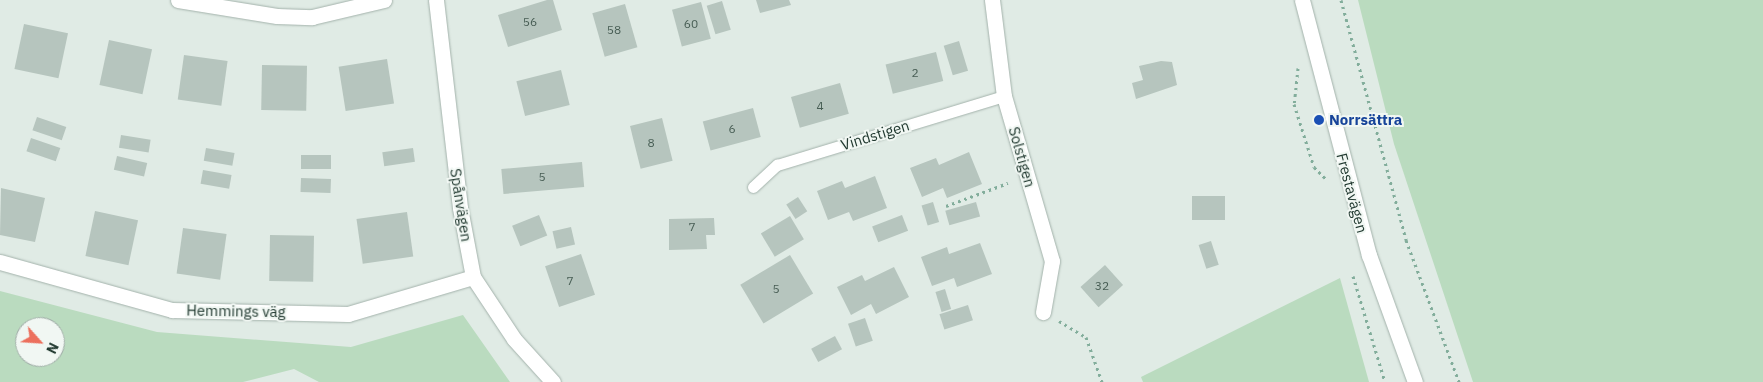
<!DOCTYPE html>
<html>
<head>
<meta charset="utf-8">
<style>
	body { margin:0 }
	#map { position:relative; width:1763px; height:382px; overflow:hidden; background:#e0ebe5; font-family:"IBM Plex Sans",sans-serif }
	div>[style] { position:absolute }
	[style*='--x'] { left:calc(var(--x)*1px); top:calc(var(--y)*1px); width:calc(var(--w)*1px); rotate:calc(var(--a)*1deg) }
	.green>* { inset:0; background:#badbbf }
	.building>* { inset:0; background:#b6c5be; transform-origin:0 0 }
	.path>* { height:3px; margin-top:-1.5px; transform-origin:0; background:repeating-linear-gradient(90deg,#82ad9b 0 2.5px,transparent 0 6.5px) }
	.roads { filter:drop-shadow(0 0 1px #a3b2ab) drop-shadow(0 0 1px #a3b2ab) }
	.lane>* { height:11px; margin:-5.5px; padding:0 5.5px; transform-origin:5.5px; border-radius:5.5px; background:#fff }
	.street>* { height:15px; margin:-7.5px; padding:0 7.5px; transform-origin:7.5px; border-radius:7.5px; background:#fff }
	.secondary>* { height:15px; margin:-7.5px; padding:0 7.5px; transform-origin:7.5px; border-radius:7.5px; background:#fff }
	.dots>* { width:14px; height:14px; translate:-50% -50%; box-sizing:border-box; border:2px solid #f1f7f3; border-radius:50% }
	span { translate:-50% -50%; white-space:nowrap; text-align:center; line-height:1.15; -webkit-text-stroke:4px #f1f7f3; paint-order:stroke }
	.number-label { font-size:12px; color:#475d54 }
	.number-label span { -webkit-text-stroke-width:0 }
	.transit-label { font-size:15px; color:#164399; font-weight:700 }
	.left { translate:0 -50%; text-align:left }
	.street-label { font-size:15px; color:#223a31 }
	.north { position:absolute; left:15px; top:317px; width:50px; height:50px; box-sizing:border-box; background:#f1f7f3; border:1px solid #9eaba5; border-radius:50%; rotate:116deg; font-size:14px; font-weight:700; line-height:20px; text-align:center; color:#223a31 }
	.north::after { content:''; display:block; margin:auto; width:18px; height:22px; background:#ec705d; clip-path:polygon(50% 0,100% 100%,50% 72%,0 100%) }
</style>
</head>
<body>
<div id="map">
	<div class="green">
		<i style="clip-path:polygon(1358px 0,1763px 0,1763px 382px,1473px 382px,1394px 144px)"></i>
		<i style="clip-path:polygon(1340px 278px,1369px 382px,1143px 382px,1141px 377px)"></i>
		<i style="clip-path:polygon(evenodd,0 291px,157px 332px,351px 347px,463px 315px,510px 382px,319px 382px,294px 369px,243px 382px,0 382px,0 291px,25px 327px,55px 327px,55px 357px,25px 357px,25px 327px)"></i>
	</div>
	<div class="building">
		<i style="clip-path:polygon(547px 0,553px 0,562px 30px,508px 47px,498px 15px)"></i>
		<i style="clip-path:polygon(756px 0,789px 0,791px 5px,760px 13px)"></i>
		<i style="left:722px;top:1px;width:30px;height:16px;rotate:73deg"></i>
		<i style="left:701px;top:2px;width:38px;height:30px;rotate:75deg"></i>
		<i style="left:625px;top:4px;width:45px;height:34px;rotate:74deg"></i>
		<i style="left:24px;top:24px;width:45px;height:46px;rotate:12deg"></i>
		<i style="left:109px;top:40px;width:44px;height:46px;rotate:12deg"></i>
		<i style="left:959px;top:41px;width:31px;height:16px;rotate:73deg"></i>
		<i style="left:936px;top:52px;width:30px;height:52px;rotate:76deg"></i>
		<i style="left:184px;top:55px;width:44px;height:45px;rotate:8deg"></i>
		<i style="left:387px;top:59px;width:45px;height:49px;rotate:81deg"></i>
		<i style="clip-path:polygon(1161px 61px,1172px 62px,1177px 85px,1136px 99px,1132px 83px,1143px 80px,1139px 66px)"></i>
		<i style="left:262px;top:65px;width:45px;height:45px;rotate:1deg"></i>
		<i style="left:561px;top:70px;width:36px;height:46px;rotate:76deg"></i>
		<i style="left:840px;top:83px;width:32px;height:51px;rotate:74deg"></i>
		<i style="left:753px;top:108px;width:30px;height:52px;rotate:75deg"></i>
		<i style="left:37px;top:117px;width:31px;height:14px;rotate:19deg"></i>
		<i style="left:662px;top:118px;width:44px;height:33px;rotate:76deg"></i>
		<i style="left:121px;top:135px;width:30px;height:13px;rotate:9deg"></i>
		<i style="left:31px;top:138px;width:31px;height:14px;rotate:19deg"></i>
		<i style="left:206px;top:148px;width:29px;height:13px;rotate:10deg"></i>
		<i style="left:413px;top:148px;width:14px;height:31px;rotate:82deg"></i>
		<i style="clip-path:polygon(969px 152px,982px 184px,947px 198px,943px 188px,922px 197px,910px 168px,936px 158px,939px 165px)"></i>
		<i style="left:331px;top:155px;width:14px;height:30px;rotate:90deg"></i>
		<i style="left:117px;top:156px;width:31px;height:14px;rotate:13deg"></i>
		<i style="left:582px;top:162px;width:25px;height:81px;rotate:85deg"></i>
		<i style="left:203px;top:170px;width:29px;height:14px;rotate:10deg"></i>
		<i style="clip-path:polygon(875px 176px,887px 208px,853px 221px,849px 212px,828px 220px,817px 191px,842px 181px,845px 188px)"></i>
		<i style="left:301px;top:178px;width:30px;height:14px;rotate:2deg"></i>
		<i style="clip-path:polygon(1px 188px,45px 198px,35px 242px,0 235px)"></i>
		<i style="left:1225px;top:196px;width:24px;height:33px;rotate:90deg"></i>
		<i style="left:798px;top:197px;width:17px;height:14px;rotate:57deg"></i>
		<i style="left:933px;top:202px;width:21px;height:12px;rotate:73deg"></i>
		<i style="left:976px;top:202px;width:15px;height:32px;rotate:74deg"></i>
		<i style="left:95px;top:211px;width:44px;height:46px;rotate:12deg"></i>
		<i style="left:407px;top:212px;width:45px;height:51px;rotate:82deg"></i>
		<i style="left:539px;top:215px;width:22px;height:29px;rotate:68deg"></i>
		<i style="left:902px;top:215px;width:17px;height:32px;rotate:69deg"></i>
		<i style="left:790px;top:216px;width:27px;height:34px;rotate:59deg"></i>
		<i style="clip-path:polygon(714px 218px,715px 235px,706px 235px,707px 249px,669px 250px,669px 219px)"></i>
		<i style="left:571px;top:227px;width:18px;height:19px;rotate:77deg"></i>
		<i style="left:183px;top:228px;width:44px;height:46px;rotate:8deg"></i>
		<i style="left:270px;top:235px;width:44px;height:46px;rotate:1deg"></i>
		<i style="left:1211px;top:241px;width:25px;height:13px;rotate:72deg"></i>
		<i style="clip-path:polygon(980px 243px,992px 274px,957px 287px,954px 278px,932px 286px,921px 257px,947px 247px,949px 254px)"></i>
		<i style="left:581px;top:254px;width:43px;height:38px;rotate:71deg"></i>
		<i style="left:790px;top:255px;width:45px;height:58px;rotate:59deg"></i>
		<i style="left:1105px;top:265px;width:27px;height:33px;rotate:48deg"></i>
		<i style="clip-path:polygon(894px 267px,909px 297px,876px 314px,871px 304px,851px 315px,837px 287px,862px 275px,865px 281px)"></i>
		<i style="left:945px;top:289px;width:21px;height:10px;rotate:73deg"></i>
		<i style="left:968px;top:305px;width:16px;height:30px;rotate:72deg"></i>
		<i style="left:865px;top:318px;width:24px;height:18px;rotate:71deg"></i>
		<i style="left:835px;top:336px;width:15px;height:27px;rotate:62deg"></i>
	</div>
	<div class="path">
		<i style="--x:1341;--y:0;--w:249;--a:74.8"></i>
		<i style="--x:1406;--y:240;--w:152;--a:69.5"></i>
		<i style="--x:1298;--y:68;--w:36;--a:96"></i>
		<i style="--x:1294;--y:104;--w:66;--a:72.4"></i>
		<i style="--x:1314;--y:167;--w:18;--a:45"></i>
		<i style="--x:946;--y:206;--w:66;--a:-20.4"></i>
		<i style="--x:1353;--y:276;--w:111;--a:73.2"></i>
		<i style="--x:1059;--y:321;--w:31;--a:31"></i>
		<i style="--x:1086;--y:337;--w:48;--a:70.4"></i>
	</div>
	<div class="roads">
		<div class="lane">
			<i style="--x:753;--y:187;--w:33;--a:-43"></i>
			<i style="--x:777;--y:165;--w:237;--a:-16.9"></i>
		</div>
		<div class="street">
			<i style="--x:178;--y:0;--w:100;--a:9.2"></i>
			<i style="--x:277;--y:16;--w:35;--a:2"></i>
			<i style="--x:312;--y:17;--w:74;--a:-13.3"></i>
			<i style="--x:436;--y:0;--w:209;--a:83.4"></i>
			<i style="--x:460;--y:208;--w:70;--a:79.3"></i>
			<i style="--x:473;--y:277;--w:74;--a:56.5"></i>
			<i style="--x:514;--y:339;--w:58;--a:47.8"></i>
			<i style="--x:992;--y:0;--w:97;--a:82.9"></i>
			<i style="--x:1004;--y:96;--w:172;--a:73.8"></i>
			<i style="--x:1052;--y:261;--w:52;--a:100"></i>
			<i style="--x:0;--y:262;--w:179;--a:15.6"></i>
			<i style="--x:172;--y:310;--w:176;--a:1.3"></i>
			<i style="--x:348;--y:314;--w:130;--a:-16.5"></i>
		</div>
		<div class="secondary">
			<i style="--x:1302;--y:0;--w:264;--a:75.3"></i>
			<i style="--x:1369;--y:255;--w:135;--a:70.1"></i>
		</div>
	</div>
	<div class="dots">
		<i style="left:1319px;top:120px;background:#1a4fb4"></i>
	</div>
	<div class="number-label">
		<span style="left:530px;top:22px">56</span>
		<span style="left:691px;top:24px">60</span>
		<span style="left:614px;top:30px">58</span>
		<span style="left:915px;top:73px">2</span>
		<span style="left:820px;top:106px">4</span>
		<span style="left:732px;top:129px">6</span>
		<span style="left:651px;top:143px">8</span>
		<span style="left:542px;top:177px">5</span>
		<span style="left:692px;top:227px">7</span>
		<span style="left:570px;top:281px">7</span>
		<span style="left:1102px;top:286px">32</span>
		<span style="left:776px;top:289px">5</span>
	</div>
	<div class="transit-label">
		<span class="left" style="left:1329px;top:120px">Norrsättra</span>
	</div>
	<div class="street-label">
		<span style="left:875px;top:135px;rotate:-17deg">Vindstigen</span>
		<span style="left:1022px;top:157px;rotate:74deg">Solstigen</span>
		<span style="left:1352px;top:193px;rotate:75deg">Frestavägen</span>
		<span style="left:461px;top:205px;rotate:81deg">Spånvägen</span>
		<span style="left:236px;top:311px;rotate:1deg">Hemmings väg</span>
	</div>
	<div class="north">N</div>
</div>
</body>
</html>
